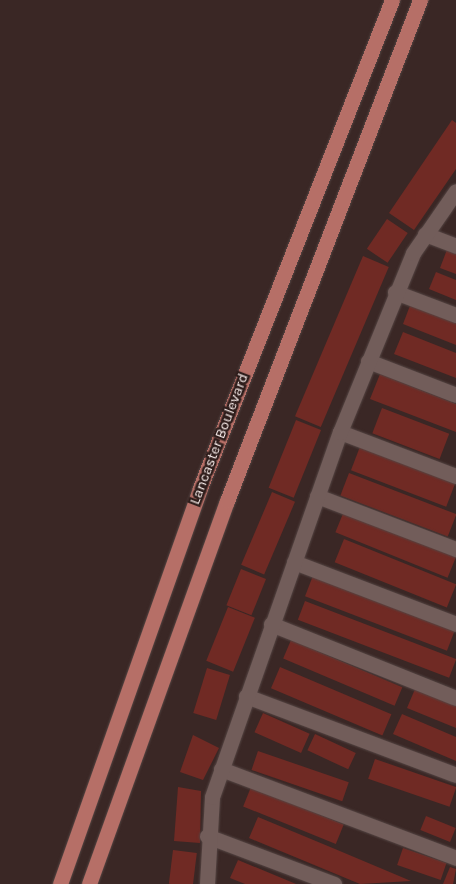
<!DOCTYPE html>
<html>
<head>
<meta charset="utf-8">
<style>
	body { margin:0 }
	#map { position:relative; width:456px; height:884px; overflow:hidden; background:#3a2725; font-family:Karla,sans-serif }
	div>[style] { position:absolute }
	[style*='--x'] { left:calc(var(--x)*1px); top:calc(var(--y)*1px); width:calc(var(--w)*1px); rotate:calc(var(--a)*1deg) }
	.building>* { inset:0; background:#702a24; transform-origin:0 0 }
	.roads { filter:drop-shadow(0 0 1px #544543) drop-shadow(0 0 1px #544543) }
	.minor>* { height:15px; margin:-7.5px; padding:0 7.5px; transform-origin:7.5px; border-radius:7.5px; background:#725d5a }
	.major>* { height:15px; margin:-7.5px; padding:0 7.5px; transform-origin:7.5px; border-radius:7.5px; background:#b66f67 }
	span { translate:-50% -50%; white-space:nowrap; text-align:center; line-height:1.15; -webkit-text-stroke:5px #2f1e1c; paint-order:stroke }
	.street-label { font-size:15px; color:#f8ecea }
</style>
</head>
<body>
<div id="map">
	<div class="building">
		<i style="clip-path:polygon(452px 120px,456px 123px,456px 169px,414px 230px,389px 213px)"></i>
		<i style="left:387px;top:219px;width:25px;height:36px;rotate:34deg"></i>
		<i style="clip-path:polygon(448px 247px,456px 251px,456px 274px,440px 268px)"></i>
		<i style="left:363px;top:256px;width:28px;height:174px;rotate:23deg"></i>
		<i style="clip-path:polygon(436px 272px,456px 280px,456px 300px,429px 289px)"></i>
		<i style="clip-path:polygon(411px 303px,456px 321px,456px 345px,403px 324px)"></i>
		<i style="clip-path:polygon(403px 332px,456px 353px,456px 378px,394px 354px)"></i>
		<i style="clip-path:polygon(380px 374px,456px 404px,456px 432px,370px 399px)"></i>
		<i style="left:382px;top:408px;width:72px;height:27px;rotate:21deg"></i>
		<i style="left:296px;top:420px;width:27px;height:73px;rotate:22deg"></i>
		<i style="left:361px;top:444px;width:102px;height:28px;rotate:21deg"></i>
		<i style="left:349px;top:473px;width:115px;height:24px;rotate:21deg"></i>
		<i style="left:272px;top:492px;width:25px;height:79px;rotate:23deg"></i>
		<i style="left:344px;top:511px;width:121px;height:23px;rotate:22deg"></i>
		<i style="left:344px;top:539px;width:121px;height:25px;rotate:22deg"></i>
		<i style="left:241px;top:569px;width:27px;height:39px;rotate:22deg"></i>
		<i style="left:314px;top:573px;width:152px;height:25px;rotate:21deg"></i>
		<i style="left:305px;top:601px;width:162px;height:20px;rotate:21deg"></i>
		<i style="left:228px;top:607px;width:29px;height:58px;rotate:22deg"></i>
		<i style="left:291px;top:640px;width:121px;height:20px;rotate:23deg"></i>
		<i style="left:280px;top:667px;width:121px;height:23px;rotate:23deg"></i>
		<i style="left:207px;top:668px;width:24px;height:47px;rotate:17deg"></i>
		<i style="clip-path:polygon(415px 689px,456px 706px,456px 728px,407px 708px)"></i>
		<i style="left:263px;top:713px;width:51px;height:21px;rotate:24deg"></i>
		<i style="clip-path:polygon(402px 714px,456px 737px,456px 761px,393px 734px)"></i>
		<i style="left:315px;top:734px;width:45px;height:18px;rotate:25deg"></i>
		<i style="clip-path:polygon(193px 735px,219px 748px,203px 780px,180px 772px)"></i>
		<i style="left:258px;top:751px;width:96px;height:20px;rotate:19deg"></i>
		<i style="left:375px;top:759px;width:86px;height:21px;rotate:19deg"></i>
		<i style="clip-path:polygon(178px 787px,201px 791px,200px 843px,174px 841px)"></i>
		<i style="left:251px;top:787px;width:100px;height:21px;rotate:22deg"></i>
		<i style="left:426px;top:816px;width:32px;height:15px;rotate:22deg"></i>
		<i style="clip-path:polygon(258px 817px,335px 849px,411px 881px,360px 884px,249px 838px)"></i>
		<i style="left:403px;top:848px;width:46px;height:18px;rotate:19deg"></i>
		<i style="left:173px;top:850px;width:24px;height:34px;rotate:7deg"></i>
		<i style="clip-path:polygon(238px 860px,296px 884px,245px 884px,230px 878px)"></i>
		<i style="clip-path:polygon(450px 867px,456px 869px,453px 884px,443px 884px)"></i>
	</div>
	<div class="roads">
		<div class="minor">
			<i style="--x:425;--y:234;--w:33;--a:21"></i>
			<i style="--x:395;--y:292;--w:65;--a:20.7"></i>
			<i style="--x:368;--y:361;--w:94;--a:21.1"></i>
			<i style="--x:340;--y:432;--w:124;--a:20.8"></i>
			<i style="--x:317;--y:496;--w:149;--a:20.9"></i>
			<i style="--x:294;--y:562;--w:173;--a:20.9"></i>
			<i style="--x:271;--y:624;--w:199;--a:21.8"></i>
			<i style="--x:246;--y:696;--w:224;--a:20.6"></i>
			<i style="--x:221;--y:769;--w:251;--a:20.7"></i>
			<i style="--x:207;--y:836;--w:136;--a:20.7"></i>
			<i style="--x:207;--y:884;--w:87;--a:-86.7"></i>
			<i style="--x:212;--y:797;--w:387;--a:-70.7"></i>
			<i style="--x:340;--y:432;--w:193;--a:-67.8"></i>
			<i style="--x:413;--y:253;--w:75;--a:-55.3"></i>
		</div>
		<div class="major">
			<i style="--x:60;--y:884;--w:420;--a:-70.5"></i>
			<i style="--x:200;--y:488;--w:524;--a:-68.52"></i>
			<i style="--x:89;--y:884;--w:407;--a:-70.2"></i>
			<i style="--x:227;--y:501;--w:537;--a:-68.93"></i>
		</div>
	</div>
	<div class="street-label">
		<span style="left:219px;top:439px;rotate:-69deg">Lancaster Boulevard</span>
	</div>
</div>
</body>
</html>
